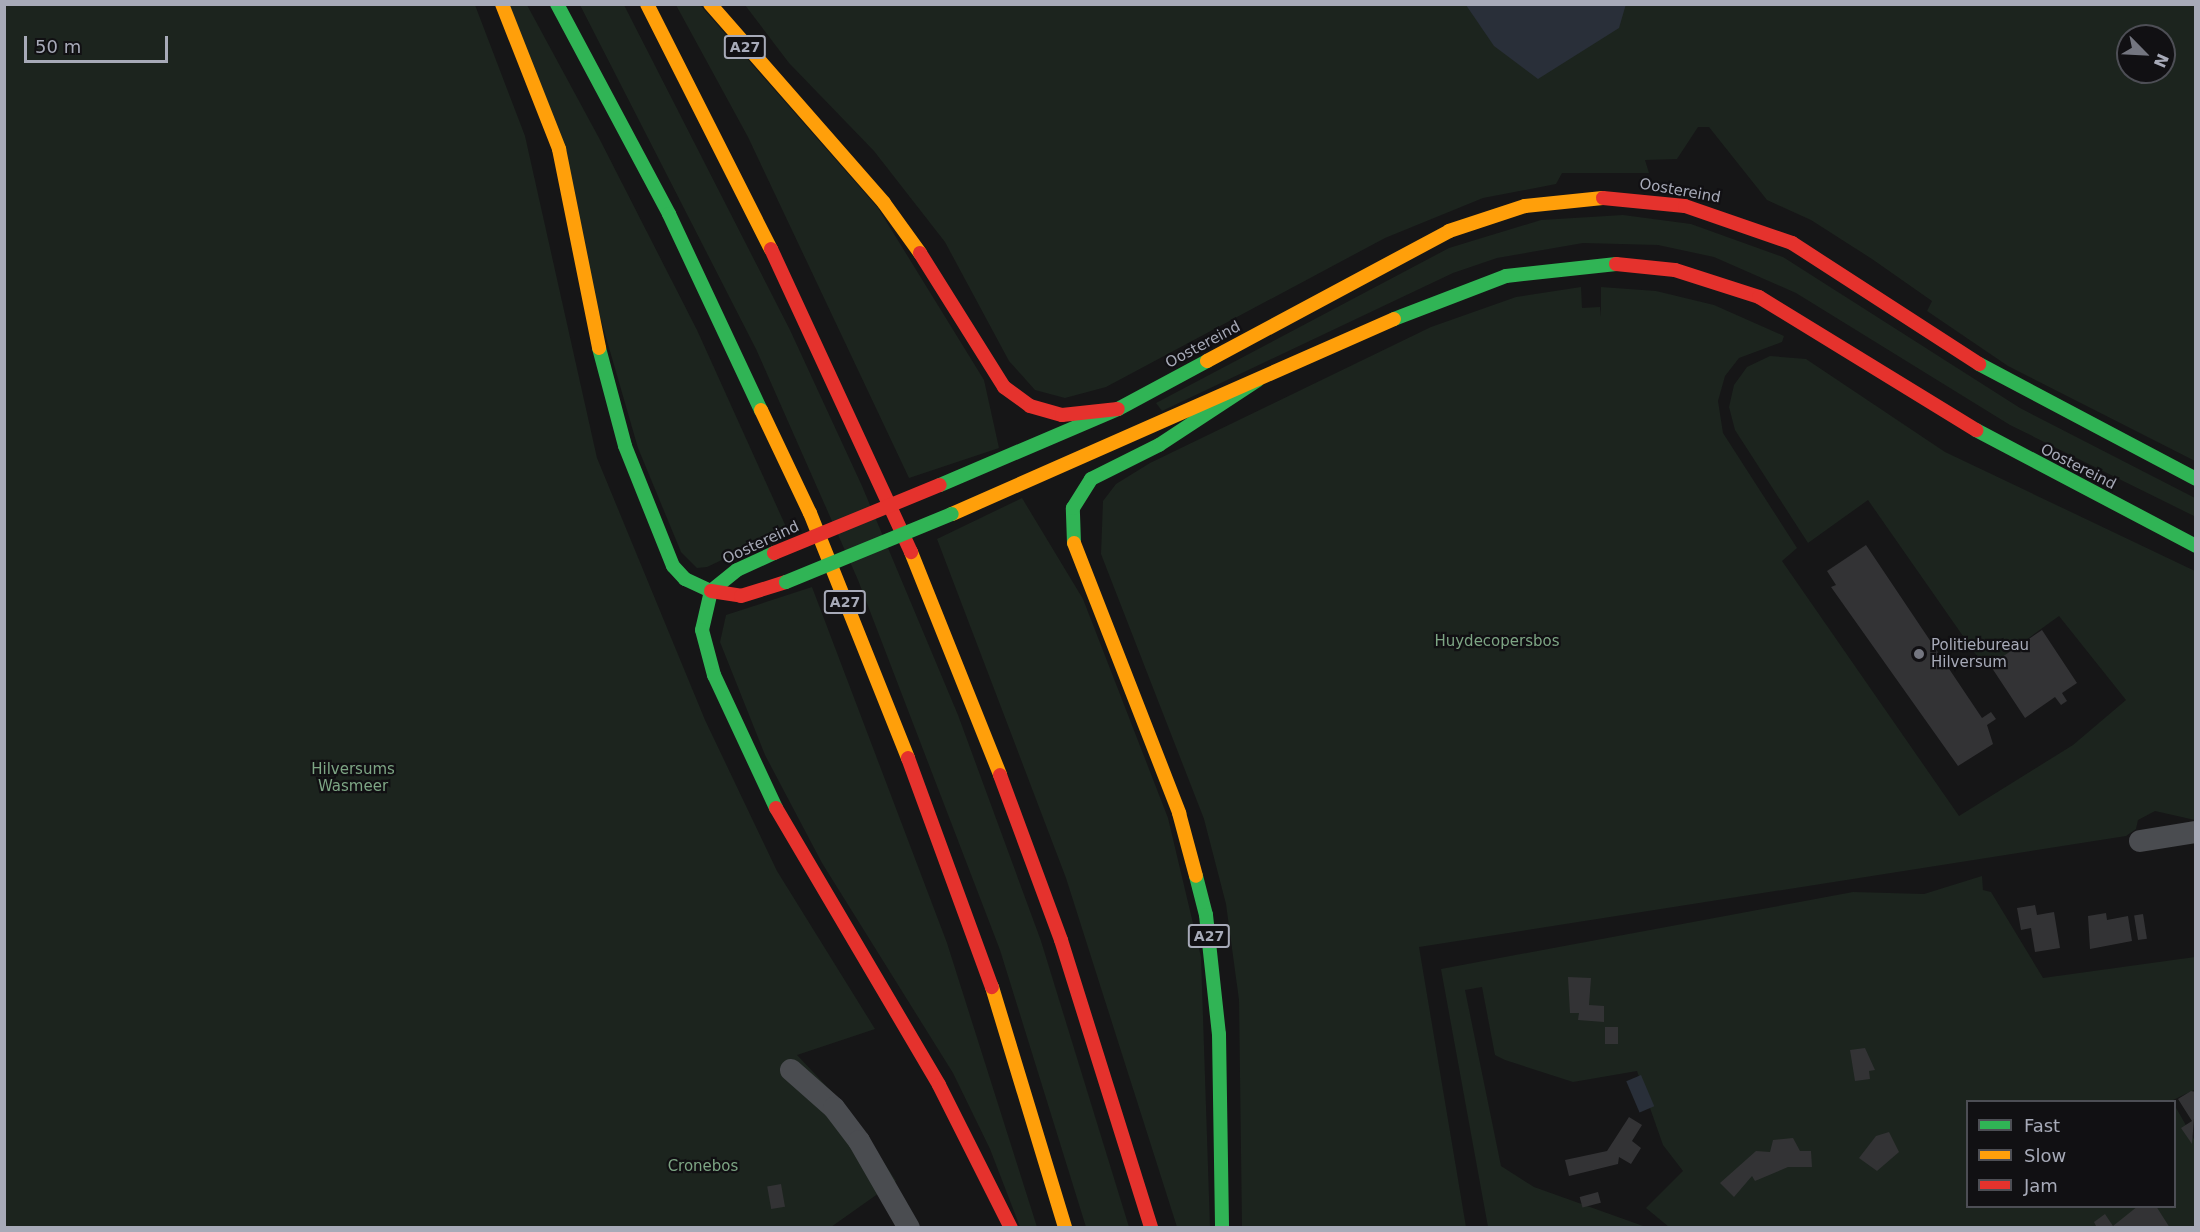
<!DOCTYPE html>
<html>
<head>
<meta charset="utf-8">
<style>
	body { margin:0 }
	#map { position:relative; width:2200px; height:1232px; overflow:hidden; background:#161617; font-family:"DejaVu Sans",sans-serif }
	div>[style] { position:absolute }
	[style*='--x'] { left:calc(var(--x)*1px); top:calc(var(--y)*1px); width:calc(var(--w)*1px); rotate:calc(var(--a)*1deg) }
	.green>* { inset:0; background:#1c241e }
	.water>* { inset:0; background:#292f39; transform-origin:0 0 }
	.building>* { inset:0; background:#333335; transform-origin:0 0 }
	.street>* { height:22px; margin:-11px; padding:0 11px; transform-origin:11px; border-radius:11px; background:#4a4c50 }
	.fast>* { height:14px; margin:-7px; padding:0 7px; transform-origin:7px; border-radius:7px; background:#30b455 }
	.slow>* { height:14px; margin:-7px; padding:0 7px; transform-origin:7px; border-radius:7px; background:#ff9f0a }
	.jam>* { height:14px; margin:-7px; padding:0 7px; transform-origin:7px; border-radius:7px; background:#e5322d }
	.fast-bridge>* { height:14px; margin:-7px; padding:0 7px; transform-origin:7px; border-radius:7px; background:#30b455 }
	.jam-bridge>* { height:14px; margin:-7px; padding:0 7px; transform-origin:7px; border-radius:7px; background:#e5322d }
	.dots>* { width:16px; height:16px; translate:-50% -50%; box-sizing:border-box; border:3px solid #111013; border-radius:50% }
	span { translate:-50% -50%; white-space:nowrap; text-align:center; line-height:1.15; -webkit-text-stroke:4.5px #111013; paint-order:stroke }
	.shield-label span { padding:2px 4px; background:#111013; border:2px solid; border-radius:4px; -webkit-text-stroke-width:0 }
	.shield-label { font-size:14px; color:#a7aab8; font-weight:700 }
	.street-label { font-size:15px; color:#a7aab8 }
	.park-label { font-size:15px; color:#7da584 }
	.poi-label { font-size:15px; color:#a7aab8 }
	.left { translate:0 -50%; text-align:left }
	.frame { position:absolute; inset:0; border:6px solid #a7aab8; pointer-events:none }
	.legend { position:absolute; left:1966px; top:1100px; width:210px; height:108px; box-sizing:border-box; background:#111013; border:2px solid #4d4e55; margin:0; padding:8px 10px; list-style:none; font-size:18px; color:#a7aab8 }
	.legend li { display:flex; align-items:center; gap:12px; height:30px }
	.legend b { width:30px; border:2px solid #4d4e55 }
	.north { position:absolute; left:2116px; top:24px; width:60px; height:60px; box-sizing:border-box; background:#111013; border:2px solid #4d4e55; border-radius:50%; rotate:114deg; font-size:16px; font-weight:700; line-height:24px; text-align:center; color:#a7aab8 }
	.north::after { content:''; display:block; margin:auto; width:21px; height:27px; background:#747680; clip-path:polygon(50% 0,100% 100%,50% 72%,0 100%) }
	.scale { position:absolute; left:24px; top:36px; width:144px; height:27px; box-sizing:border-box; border:3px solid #a7aab8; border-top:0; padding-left:8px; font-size:18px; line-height:21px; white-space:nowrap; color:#a7aab8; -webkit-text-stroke:4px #111013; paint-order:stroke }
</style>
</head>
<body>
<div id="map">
	<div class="green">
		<i style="clip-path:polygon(5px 5px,475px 5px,525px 136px,597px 458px,705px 720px,777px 871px,875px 1029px,797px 1055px,850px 1111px,896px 1181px,831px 1227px,5px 1228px)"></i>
		<i style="clip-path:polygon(510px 5px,527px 5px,599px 138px,697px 330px,787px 529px,707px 567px,697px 568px,681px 552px,638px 448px)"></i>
		<i style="clip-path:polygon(580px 5px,624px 5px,790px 330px,862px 486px,958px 715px,1041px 941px,1129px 1227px,1086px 1227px,1000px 950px,858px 580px,756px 349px)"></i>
		<i style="clip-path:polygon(676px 5px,700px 5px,878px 208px,984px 380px,999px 448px,909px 478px,748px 137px)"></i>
		<i style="clip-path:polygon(evenodd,745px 5px,2195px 5px,2195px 461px,2008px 366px,1927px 311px,1932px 301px,1872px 259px,1811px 220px,1767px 200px,1709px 127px,1698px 127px,1677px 159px,1645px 160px,1649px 173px,1562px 173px,1556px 184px,1483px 198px,1385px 238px,1106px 387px,1065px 398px,1035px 390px,1009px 361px,945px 242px,874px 151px,789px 63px,745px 5px,2128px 36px,2164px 36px,2164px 72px,2128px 72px,2128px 36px)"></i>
		<i style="clip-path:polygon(1623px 215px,1691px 224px,1783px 257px,2020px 408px,2195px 498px,2196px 517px,2010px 425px,1796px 293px,1714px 257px,1658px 245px,1583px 243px,1497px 258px,1453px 273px,1162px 411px,1156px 403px,1449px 248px,1541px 220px)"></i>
		<i style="clip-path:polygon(1581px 287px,1582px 308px,1600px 307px,1601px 317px,1601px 287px,1656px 291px,1714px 305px,1784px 336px,1782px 342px,1739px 358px,1725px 376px,1718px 401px,1723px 433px,1797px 548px,1782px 561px,1959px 816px,2073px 745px,2126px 700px,2059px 616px,1986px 669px,1868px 500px,1808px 543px,1735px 430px,1729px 407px,1734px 385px,1747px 367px,1770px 356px,1806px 359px,1945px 452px,2195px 571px,2195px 820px,2155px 811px,2138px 820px,2136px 829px,2126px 836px,1419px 947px,1466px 1227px,1242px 1227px,1239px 1000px,1226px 904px,1204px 819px,1101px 554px,1103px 501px,1116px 484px,1150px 463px,1431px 327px,1516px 297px)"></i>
		<i style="clip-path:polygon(1022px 498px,1083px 599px,1168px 818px,1201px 957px,1210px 1227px,1177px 1227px,1066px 878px,937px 539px)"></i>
		<i style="clip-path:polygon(812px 587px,947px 943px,1037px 1227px,1020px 1227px,990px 1149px,953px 1073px,822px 863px,765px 755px,720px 642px,726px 615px)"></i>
		<i style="clip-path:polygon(1982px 876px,1983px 890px,1991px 892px,2043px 978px,2195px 957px,2196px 1089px,2171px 1101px,1968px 1102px,1968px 1206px,2174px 1206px,2175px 1106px,2195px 1141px,2195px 1227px,1669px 1227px,1646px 1208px,1683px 1171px,1663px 1145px,1637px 1071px,1573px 1082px,1505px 1060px,1495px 1055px,1482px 987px,1465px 990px,1501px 1166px,1534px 1187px,1646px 1227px,1488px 1227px,1441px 969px,1853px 892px,1924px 894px)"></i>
	</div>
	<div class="water">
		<i style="clip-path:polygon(1626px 4px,1619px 28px,1538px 79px,1494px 46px,1466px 5px)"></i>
		<i style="left:1641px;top:1075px;width:34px;height:16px;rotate:67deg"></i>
	</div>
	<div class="building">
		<i style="clip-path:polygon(1866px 545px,1982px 718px,1991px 712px,1996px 719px,1987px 725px,1993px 744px,1958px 766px,1831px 587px,1836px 585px,1827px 571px)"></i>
		<i style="clip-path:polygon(2042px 630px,2077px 683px,2062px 693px,2067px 701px,2061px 705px,2055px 697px,2025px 718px,1990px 665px)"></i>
		<i style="clip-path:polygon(2035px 905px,2037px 915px,2054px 912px,2060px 948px,2035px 952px,2031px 928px,2021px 930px,2017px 908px)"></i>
		<i style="clip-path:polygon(2106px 913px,2107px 920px,2128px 916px,2132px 941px,2090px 949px,2088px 916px)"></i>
		<i style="left:2143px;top:914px;width:25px;height:9px;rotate:81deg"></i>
		<i style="clip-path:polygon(1568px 977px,1591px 978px,1589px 1005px,1604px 1006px,1604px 1022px,1578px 1020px,1579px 1013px,1570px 1013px)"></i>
		<i style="left:1605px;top:1027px;width:13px;height:17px"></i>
		<i style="clip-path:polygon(1865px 1048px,1875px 1070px,1869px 1071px,1870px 1079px,1855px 1081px,1850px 1050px)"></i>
		<i style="clip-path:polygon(2191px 1091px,2196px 1092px,2192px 1144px,2181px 1128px,2192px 1121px,2178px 1099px)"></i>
		<i style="clip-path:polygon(1629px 1117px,1642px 1125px,1632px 1141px,1641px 1148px,1631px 1164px,1619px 1157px,1618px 1164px,1569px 1176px,1565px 1160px,1607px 1151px)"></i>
		<i style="clip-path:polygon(1889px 1132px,1899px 1152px,1877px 1171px,1859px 1158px,1876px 1136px)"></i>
		<i style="clip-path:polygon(1793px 1138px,1800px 1151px,1811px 1151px,1812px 1167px,1788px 1167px,1755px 1181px,1752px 1176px,1734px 1197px,1720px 1183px,1756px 1151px,1770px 1152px,1773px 1140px)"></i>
		<i style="left:781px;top:1184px;width:23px;height:14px;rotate:80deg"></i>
		<i style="left:1598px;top:1192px;width:11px;height:19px;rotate:75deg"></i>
		<i style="clip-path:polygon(2138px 1206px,2156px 1206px,2170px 1228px,2097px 1228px,2094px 1222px,2105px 1214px,2113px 1226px)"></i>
	</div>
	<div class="street">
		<i style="--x:2140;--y:841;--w:57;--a:-9.1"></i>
		<i style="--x:791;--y:1070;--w:57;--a:41.5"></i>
		<i style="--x:834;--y:1108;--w:41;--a:52.9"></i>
		<i style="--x:859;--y:1141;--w:100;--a:60.1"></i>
	</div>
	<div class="fast">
		<i style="--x:557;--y:4;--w:238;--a:61.9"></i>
		<i style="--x:669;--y:214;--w:217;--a:64.9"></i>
		<i style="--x:1394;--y:319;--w:120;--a:-21"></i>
		<i style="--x:1506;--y:276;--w:111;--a:-6.2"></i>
		<i style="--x:599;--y:348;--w:101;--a:75.1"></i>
		<i style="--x:625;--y:446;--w:129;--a:68.2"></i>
		<i style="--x:673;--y:566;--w:18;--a:47"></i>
		<i style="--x:685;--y:579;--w:29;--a:25"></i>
		<i style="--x:711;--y:591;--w:40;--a:103"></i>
		<i style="--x:702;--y:630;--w:47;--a:75.1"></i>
		<i style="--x:714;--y:675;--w:147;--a:65"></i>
		<i style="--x:1979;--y:364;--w:246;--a:27.9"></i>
		<i style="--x:1976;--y:430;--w:249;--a:27.8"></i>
		<i style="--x:940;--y:485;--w:194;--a:-23.1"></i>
		<i style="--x:1118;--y:409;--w:101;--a:-28.3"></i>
		<i style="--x:1074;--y:543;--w:35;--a:-92"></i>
		<i style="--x:1073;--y:508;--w:34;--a:-58"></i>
		<i style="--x:1091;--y:479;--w:76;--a:-26.6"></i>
		<i style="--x:1159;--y:445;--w:118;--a:-33.3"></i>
		<i style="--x:711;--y:591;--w:33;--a:-39"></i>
		<i style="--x:737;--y:570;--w:41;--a:-24.7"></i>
		<i style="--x:1196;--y:876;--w:40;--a:75.6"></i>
		<i style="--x:1206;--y:915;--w:120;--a:83.8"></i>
		<i style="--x:1219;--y:1034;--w:194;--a:89.1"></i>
	</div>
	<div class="slow">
		<i style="--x:502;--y:4;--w:156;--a:68.5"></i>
		<i style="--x:559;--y:149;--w:203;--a:78.6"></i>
		<i style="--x:647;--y:4;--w:275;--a:63.2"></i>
		<i style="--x:710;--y:4;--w:264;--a:48.8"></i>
		<i style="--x:884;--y:203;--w:62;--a:54.2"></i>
		<i style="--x:1207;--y:361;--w:275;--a:-28.2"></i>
		<i style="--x:1449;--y:231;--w:80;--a:-18.2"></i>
		<i style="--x:1525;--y:206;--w:78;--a:-5.9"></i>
		<i style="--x:761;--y:410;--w:114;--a:64.6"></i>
		<i style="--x:810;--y:513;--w:264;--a:68.2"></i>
		<i style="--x:952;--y:514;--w:483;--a:-23.8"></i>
		<i style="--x:1074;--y:543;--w:290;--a:68.7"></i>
		<i style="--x:1179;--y:813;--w:65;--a:74.9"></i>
		<i style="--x:911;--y:552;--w:240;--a:68.2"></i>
		<i style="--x:992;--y:987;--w:252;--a:73.1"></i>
	</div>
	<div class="jam">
		<i style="--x:1603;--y:198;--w:82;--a:5.6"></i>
		<i style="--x:1685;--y:206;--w:113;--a:19.1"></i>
		<i style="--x:1792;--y:243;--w:223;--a:32.9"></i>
		<i style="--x:771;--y:249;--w:334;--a:65.2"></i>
		<i style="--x:920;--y:253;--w:158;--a:57.9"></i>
		<i style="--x:1004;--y:387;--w:32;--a:36"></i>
		<i style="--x:1030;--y:406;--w:33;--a:16"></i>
		<i style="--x:1062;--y:415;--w:56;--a:-6.1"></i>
		<i style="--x:1616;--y:264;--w:59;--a:5.8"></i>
		<i style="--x:1675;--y:270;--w:88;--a:17.8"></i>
		<i style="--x:1759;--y:297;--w:255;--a:31.5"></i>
		<i style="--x:711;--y:591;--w:30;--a:9"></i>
		<i style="--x:741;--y:596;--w:47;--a:-17.3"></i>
		<i style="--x:908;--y:758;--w:244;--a:69.9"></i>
		<i style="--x:1000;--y:775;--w:176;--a:69.7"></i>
		<i style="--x:1061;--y:940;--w:302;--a:72.6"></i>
		<i style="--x:776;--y:808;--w:321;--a:59.5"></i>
		<i style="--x:939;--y:1085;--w:160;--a:63.3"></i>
	</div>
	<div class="fast-bridge">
		<i style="--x:786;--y:582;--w:179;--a:-22.3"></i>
	</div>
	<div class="jam-bridge">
		<i style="--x:774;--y:553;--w:179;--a:-22.3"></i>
	</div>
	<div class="dots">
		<i style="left:1919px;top:654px;background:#747680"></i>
	</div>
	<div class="shield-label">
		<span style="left:745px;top:47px">A27</span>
		<span style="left:845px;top:602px">A27</span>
		<span style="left:1209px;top:936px">A27</span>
	</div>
	<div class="street-label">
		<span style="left:1680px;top:191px;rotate:10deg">Oostereind</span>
		<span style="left:1203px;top:345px;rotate:-28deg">Oostereind</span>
		<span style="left:2078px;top:467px;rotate:27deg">Oostereind</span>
		<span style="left:761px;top:543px;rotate:-25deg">Oostereind</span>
	</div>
	<div class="park-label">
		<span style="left:1497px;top:642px">Huydecopersbos</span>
		<span style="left:353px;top:778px">Hilversums<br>Wasmeer</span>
		<span style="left:703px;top:1167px">Cronebos</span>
	</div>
	<div class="poi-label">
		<span class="left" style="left:1931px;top:654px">Politiebureau<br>Hilversum</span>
	</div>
	<div class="frame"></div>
	<ul class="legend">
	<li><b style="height:8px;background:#30b455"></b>Fast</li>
	<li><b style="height:8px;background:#ff9f0a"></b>Slow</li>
	<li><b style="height:8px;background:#e5322d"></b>Jam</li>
	</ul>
	<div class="north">N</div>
	<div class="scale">50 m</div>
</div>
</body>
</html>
